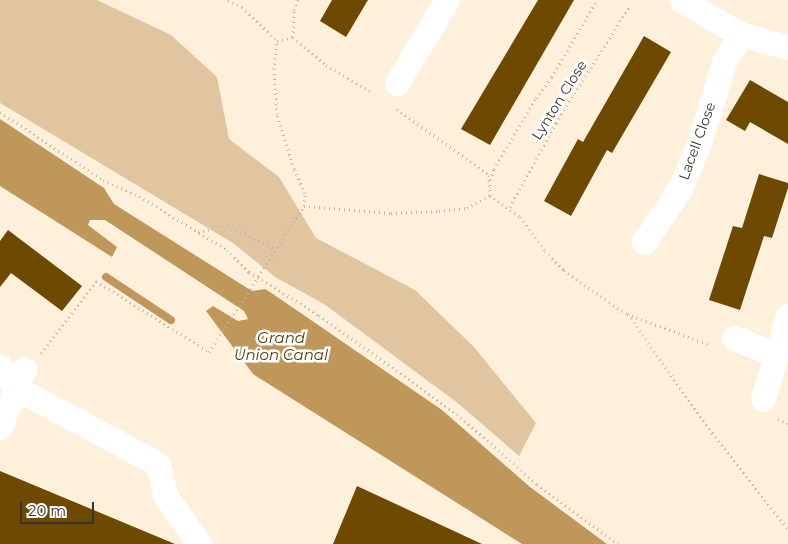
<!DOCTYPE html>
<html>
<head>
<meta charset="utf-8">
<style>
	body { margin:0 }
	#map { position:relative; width:788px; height:544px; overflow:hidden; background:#fff0db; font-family:Montserrat,sans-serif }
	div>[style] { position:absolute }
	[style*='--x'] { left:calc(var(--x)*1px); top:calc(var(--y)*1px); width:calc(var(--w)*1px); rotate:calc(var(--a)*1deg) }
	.green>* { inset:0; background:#e0c5a0 }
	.water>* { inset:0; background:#c0975b }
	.stream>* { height:8px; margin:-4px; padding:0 4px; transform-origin:4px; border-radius:4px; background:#c0975b }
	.building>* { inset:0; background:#6e4901 }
	.path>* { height:3px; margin-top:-1.5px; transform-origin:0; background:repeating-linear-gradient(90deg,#c1b5a4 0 1px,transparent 0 5px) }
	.minor>* { height:25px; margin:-12.5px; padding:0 12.5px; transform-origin:12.5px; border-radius:12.5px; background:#fff }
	span { translate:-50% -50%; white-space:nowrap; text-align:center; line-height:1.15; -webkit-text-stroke:5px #fff; paint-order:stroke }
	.street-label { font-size:14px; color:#39332b }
	.water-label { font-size:15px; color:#553907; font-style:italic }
	.scale { position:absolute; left:20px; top:502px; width:74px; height:22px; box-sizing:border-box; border:2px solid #39332b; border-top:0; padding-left:6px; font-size:15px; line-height:18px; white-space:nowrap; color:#39332b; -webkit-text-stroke:4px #fff; paint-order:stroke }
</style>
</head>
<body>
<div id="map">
	<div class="green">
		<i style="clip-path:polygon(0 0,97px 0,171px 35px,217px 77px,229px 139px,279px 177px,316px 238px,415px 290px,474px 347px,536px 423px,519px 456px,459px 404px,324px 304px,275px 277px,233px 243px,0 103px)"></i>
	</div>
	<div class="water">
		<i style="clip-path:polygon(0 119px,104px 188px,114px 204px,252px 291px,265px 289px,273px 294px,442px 410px,530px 487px,607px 544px,522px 544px,253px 374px,206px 311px,213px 306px,238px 321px,248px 319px,244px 311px,105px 220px,90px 220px,88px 225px,117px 247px,112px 257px,0 186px)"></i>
	</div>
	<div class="stream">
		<i style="--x:106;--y:277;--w:78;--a:33.5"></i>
	</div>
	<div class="building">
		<i style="clip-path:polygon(332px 0,368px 0,346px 37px,320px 21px)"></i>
		<i style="clip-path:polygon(538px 0,574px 0,490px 145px,461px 129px)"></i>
		<i style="clip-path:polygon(644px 36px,671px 52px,612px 153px,607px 150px,571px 216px,544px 201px,578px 139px,583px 142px)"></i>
		<i style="clip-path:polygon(750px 80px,788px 102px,788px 144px,750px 122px,745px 131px,726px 120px)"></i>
		<i style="clip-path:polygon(759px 174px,788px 183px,788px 188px,772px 238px,764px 236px,740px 310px,709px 300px,733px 226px,742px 228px)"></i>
		<i style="clip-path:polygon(8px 230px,82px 286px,62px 311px,11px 273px,0 287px,0 241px)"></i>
		<i style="clip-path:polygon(0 471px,175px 544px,0 544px)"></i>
		<i style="clip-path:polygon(357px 486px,482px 544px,333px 544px)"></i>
	</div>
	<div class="path">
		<i style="--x:228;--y:0;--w:16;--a:27"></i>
		<i style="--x:242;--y:7;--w:49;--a:44.2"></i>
		<i style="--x:277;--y:41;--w:16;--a:-14"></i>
		<i style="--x:293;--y:37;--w:43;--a:40.3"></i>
		<i style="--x:326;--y:65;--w:55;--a:30.8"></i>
		<i style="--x:293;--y:37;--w:27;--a:-88"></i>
		<i style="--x:294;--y:10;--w:11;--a:-68"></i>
		<i style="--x:397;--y:109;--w:113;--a:35.7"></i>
		<i style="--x:489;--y:175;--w:20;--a:87"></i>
		<i style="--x:0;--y:112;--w:123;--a:33.4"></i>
		<i style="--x:103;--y:180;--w:39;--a:24"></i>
		<i style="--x:139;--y:196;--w:103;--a:31.5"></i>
		<i style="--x:227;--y:250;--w:31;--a:45"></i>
		<i style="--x:249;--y:272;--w:82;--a:31.6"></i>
		<i style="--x:319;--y:315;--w:170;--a:35.7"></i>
		<i style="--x:457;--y:414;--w:106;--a:41.2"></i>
		<i style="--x:537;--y:484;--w:101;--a:36.5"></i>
		<i style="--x:491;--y:180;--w:11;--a:-75"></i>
		<i style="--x:494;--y:169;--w:82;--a:-59.4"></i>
		<i style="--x:536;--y:98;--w:26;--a:-53"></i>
		<i style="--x:552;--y:77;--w:89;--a:-59.7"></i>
		<i style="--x:490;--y:195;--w:37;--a:36"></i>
		<i style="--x:520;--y:217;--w:42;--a:53.7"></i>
		<i style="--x:545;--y:251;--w:27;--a:45"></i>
		<i style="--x:564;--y:270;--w:55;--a:35.4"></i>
		<i style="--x:609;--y:302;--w:22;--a:34"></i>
		<i style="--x:627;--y:314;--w:89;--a:20.5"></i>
		<i style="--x:304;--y:206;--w:87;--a:4.6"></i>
		<i style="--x:391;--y:213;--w:48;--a:-2.4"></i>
		<i style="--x:439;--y:211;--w:28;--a:-6"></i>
		<i style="--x:467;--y:208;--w:26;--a:-29"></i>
		<i style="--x:510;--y:207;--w:96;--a:-61.3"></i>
		<i style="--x:556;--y:123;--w:137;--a:-57.8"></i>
		<i style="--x:198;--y:232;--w:30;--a:-14"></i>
		<i style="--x:227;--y:225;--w:54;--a:26.6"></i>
		<i style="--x:628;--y:314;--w:146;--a:54.8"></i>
		<i style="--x:712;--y:433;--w:122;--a:51.6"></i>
		<i style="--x:41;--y:353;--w:91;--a:-52.6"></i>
		<i style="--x:96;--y:281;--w:133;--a:32.1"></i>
		<i style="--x:209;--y:352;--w:174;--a:-56.9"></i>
		<i style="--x:304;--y:206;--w:13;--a:-86"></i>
		<i style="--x:305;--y:193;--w:26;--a:-115"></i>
		<i style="--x:294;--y:169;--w:58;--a:-107.2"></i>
		<i style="--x:277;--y:114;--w:45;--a:-93.8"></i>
		<i style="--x:274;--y:69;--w:28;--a:-84"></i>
		<i style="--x:778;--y:419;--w:11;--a:27"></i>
	</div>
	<div class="minor">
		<i style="--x:681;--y:0;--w:68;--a:30"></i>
		<i style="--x:740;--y:34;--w:50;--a:15.2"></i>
		<i style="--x:397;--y:83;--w:97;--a:-58.9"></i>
		<i style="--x:644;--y:242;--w:66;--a:-56.1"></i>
		<i style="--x:681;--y:187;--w:51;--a:-68"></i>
		<i style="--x:700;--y:140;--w:82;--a:-72.9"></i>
		<i style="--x:724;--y:62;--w:32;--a:-60"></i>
		<i style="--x:734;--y:338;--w:44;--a:21.3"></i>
		<i style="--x:0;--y:367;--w:26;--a:53"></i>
		<i style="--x:16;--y:388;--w:161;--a:28.2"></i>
		<i style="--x:158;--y:464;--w:32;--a:77"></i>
		<i style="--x:165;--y:495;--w:60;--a:55.2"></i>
		<i style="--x:763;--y:399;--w:87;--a:-73.2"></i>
		<i style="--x:0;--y:427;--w:63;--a:-67.5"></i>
	</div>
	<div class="street-label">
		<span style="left:559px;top:100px;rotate:-58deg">Lynton Close</span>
		<span style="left:697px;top:141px;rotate:-70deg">Lacell Close</span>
	</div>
	<div class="water-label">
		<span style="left:281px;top:346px">Grand<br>Union Canal</span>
	</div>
	<div class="scale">20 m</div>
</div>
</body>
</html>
